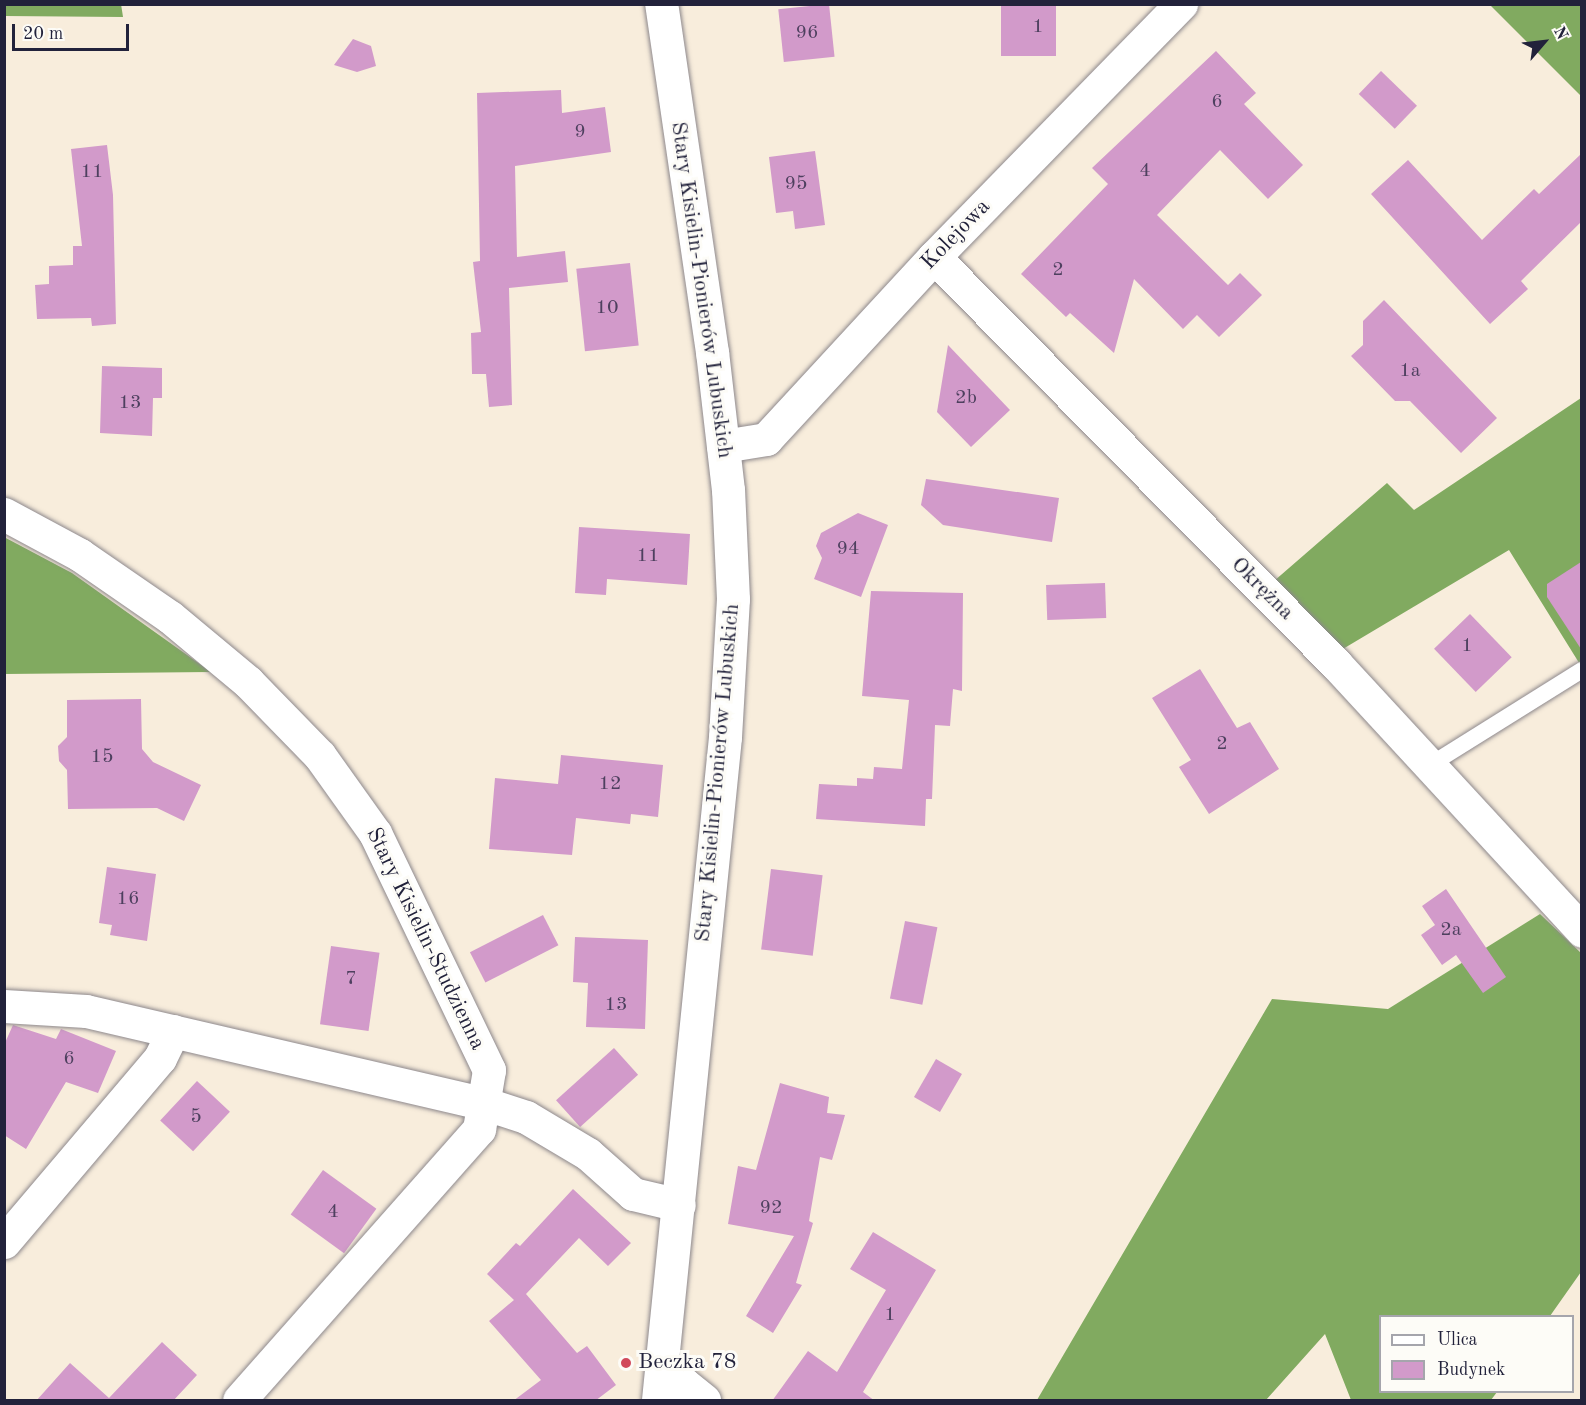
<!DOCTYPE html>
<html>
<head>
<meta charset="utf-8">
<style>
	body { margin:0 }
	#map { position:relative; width:1586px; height:1405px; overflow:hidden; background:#f8eddc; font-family:"Old Standard TT",serif }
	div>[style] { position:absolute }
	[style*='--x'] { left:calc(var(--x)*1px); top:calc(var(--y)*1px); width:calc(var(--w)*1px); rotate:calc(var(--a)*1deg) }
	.forest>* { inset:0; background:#81aa60 }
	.building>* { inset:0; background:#d29aca; transform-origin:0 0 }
	.roads { filter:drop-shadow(0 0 2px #8d888c) drop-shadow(0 0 2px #8d888c) }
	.lane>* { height:16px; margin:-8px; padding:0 8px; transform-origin:8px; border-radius:8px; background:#fff }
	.street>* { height:33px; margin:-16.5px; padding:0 16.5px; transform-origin:16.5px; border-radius:16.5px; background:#fff }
	.secondary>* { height:33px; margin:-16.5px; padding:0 16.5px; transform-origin:16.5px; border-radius:16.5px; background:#fff }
	.dots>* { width:16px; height:16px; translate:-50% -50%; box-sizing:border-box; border:3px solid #fdfcf7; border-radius:50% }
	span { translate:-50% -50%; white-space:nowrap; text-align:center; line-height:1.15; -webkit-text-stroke:6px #fdfcf7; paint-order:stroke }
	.number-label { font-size:20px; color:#4e405f }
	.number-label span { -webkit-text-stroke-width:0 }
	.street-label { font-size:22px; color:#22223b }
	.poi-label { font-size:22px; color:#22223b }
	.left { translate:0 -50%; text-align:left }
	.frame { position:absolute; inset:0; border:6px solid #22223b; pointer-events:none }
	.legend { position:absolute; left:1379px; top:1315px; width:195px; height:78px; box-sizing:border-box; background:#fdfcf7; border:2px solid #a5a5ac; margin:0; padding:8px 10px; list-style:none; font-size:18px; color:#22223b }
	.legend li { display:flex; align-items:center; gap:12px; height:30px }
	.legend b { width:30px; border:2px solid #a5a5ac }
	.north { position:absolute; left:1514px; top:12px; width:60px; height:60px; -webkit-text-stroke:4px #fdfcf7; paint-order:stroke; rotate:62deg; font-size:16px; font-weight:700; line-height:24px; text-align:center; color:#22223b }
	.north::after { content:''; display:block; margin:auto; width:21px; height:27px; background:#22223b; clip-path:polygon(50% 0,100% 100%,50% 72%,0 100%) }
	.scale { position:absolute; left:12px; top:24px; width:117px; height:27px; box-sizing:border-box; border:3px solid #22223b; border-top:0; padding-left:8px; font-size:18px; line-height:21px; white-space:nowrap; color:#22223b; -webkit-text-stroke:4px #fdfcf7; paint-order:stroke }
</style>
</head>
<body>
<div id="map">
	<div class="forest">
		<i style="clip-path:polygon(121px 4px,123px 17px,5px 16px,5px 5px)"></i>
		<i style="clip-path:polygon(1490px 5px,1581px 5px,1581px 96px)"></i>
		<i style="clip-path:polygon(1581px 398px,1581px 666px,1509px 550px,1316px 665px,1251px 601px,1387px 483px,1414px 510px)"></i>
		<i style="clip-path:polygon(4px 537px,72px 573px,211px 672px,5px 674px)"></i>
		<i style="clip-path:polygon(1540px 914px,1581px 953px,1581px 1272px,1550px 1316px,1380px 1316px,1380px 1392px,1497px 1392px,1491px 1400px,1351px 1400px,1325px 1334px,1266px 1400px,1037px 1400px,1272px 999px,1388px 1009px)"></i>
	</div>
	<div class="building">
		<i style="left:829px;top:4px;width:53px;height:51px;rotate:84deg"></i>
		<i style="left:1001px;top:4px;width:55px;height:52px"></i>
		<i style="clip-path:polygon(353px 39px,371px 46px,376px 66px,357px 72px,334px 65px)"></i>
		<i style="clip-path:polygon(1216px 51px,1256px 93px,1244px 104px,1303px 165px,1268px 199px,1220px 150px,1157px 215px,1228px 285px,1240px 273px,1262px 295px,1219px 337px,1197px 315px,1183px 329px,1134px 279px,1114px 353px,1070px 313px,1066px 317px,1021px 274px,1108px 184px,1092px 168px)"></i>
		<i style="left:1381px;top:71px;width:50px;height:32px;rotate:44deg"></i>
		<i style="clip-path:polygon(561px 90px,562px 113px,605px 107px,611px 152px,515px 166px,517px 257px,565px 251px,568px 282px,509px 288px,512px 405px,489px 407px,486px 374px,472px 374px,471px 333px,481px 332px,473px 262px,480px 261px,477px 93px)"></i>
		<i style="clip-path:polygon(107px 145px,113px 195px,116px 324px,92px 326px,91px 318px,37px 319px,35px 285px,49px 284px,49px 266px,73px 265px,73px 246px,82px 246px,71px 149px)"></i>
		<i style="clip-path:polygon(815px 151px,825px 225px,795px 229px,793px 211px,776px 213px,769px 157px)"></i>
		<i style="clip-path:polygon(1581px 154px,1581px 222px,1521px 281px,1528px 289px,1490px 324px,1371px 194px,1408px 160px,1482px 240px,1534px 189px,1539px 194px)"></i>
		<i style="left:630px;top:263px;width:83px;height:54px;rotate:84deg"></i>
		<i style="clip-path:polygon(1384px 300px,1497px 418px,1461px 453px,1410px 401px,1395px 401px,1351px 356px,1363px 345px,1363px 321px)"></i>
		<i style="clip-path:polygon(948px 345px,1010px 410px,971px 447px,937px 412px)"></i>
		<i style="clip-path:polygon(102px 366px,162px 368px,162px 398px,153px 398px,152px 436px,100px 433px)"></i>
		<i style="clip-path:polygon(926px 479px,1059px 498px,1052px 542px,943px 525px,921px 505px)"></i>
		<i style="clip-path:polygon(858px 513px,888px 525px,861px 597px,814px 579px,822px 558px,816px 546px,821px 533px)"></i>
		<i style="clip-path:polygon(579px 527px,690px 534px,687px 585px,607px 579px,606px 595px,575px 593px)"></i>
		<i style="clip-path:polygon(1581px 562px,1581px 649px,1547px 597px,1547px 584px)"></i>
		<i style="left:1105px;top:583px;width:35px;height:59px;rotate:88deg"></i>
		<i style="clip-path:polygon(871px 591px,963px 593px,962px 691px,953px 689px,950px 726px,935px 725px,932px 799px,926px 799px,925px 826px,816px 819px,819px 784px,857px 786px,857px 778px,873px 779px,874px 767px,902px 769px,909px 700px,862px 696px)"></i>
		<i style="left:1470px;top:614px;width:60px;height:50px;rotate:46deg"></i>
		<i style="clip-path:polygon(1200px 669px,1237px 728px,1250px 722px,1279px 769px,1209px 814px,1179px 767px,1191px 760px,1152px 698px)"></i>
		<i style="clip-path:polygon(141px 699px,142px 749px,153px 762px,201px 785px,184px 821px,157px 808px,68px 809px,67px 770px,59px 761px,58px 746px,67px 737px,67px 700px)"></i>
		<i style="clip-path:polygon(561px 755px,663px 765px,658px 817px,631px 814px,630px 824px,576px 818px,572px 855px,489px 849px,495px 778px,558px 784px)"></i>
		<i style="clip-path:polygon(107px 867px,156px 874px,147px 941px,110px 935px,112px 925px,99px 923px)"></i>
		<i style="left:771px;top:869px;width:52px;height:81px;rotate:7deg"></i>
		<i style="clip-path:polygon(1446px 889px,1506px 977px,1483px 993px,1456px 955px,1442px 965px,1421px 935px,1435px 925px,1422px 906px)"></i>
		<i style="left:543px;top:915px;width:34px;height:82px;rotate:63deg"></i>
		<i style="left:905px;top:921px;width:33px;height:79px;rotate:11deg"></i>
		<i style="clip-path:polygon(575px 937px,648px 940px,645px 1029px,586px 1027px,588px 983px,573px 982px)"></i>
		<i style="left:331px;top:946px;width:49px;height:79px;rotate:8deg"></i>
		<i style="clip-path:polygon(13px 1025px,56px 1039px,61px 1029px,116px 1051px,98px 1093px,66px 1082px,26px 1149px,4px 1135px,4px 1045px)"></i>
		<i style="left:614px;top:1048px;width:36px;height:78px;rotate:48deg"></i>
		<i style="left:936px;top:1059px;width:30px;height:44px;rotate:30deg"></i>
		<i style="left:197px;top:1081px;width:45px;height:54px;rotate:43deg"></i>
		<i style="clip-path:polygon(780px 1083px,829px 1097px,827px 1113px,845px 1115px,832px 1160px,820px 1157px,809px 1221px,813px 1223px,796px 1283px,802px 1285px,773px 1333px,746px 1316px,794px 1236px,728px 1224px,738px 1166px,756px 1170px)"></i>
		<i style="left:323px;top:1170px;width:66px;height:55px;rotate:36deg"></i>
		<i style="clip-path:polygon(573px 1189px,631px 1243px,608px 1266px,579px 1238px,526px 1294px,577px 1353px,587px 1346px,616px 1385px,595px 1401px,513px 1401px,541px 1380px,489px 1321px,514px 1300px,487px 1274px,516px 1243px,520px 1246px)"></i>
		<i style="clip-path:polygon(873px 1232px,936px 1270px,863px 1392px,875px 1401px,772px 1401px,808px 1351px,837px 1372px,886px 1290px,850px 1269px)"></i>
		<i style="clip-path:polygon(162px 1342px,197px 1375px,173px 1401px,36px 1401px,70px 1363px,109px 1398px)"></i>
	</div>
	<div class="roads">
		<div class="lane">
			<i style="--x:1430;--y:765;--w:179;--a:-32"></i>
		</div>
		<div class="street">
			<i style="--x:934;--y:257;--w:572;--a:45.35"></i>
			<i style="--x:1336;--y:664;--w:363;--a:47.3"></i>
			<i style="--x:723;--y:446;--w:44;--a:-9.2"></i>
			<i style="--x:766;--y:439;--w:248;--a:-47.3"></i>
			<i style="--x:934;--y:257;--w:354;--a:-45.7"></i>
			<i style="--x:4;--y:514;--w:86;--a:28.3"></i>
			<i style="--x:80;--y:555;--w:109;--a:34.6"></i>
			<i style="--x:170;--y:617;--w:102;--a:39.8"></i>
			<i style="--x:248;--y:682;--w:103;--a:45.8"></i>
			<i style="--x:320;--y:756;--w:95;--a:54.5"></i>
			<i style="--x:375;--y:833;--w:263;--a:64.3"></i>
			<i style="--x:489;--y:1070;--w:60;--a:99.6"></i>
			<i style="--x:479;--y:1129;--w:362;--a:131.5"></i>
			<i style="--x:4;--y:1006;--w:82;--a:3.5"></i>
			<i style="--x:86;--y:1011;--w:411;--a:13.1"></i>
			<i style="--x:486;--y:1104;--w:42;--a:18"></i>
			<i style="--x:526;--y:1117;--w:72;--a:30.8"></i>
			<i style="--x:588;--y:1154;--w:60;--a:41.6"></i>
			<i style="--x:633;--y:1194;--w:47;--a:13.4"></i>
			<i style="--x:4;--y:1242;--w:241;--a:-49.7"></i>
			<i style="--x:160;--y:1058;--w:30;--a:-64"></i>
			<i style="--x:661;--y:1382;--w:23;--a:5"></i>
			<i style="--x:684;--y:1384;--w:26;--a:39"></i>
		</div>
		<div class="secondary">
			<i style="--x:658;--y:1400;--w:666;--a:-84.23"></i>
			<i style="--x:725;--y:737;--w:138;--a:-86.7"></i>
			<i style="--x:733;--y:599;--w:109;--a:-92.6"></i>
			<i style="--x:728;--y:490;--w:139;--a:-96.6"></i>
			<i style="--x:712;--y:352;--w:352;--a:-98.3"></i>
		</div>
	</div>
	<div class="dots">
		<i style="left:626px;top:1363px;background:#d1495b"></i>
	</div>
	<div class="number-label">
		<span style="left:1038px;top:27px">1</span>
		<span style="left:807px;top:33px">96</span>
		<span style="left:1217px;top:102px">6</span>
		<span style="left:580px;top:132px">9</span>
		<span style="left:1145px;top:171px">4</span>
		<span style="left:92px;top:172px">11</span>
		<span style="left:796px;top:184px">95</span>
		<span style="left:1058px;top:270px">2</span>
		<span style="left:607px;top:308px">10</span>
		<span style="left:1410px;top:371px">1a</span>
		<span style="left:966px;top:398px">2b</span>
		<span style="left:130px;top:403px">13</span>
		<span style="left:848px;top:549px">94</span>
		<span style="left:648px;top:556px">11</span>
		<span style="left:1467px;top:646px">1</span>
		<span style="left:1222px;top:744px">2</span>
		<span style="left:102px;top:757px">15</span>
		<span style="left:610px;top:784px">12</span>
		<span style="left:128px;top:899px">16</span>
		<span style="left:1451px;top:930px">2a</span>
		<span style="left:351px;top:979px">7</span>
		<span style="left:616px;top:1005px">13</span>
		<span style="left:69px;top:1059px">6</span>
		<span style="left:196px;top:1117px">5</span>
		<span style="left:771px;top:1208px">92</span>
		<span style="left:333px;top:1212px">4</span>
		<span style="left:890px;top:1315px">1</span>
	</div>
	<div class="street-label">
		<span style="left:956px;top:235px;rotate:-46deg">Kolejowa</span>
		<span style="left:701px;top:290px;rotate:82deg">Stary Kisielin-Pionierów Lubuskich</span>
		<span style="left:1262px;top:589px;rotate:45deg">Okrężna</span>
		<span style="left:718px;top:773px;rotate:-85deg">Stary Kisielin-Pionierów Lubuskich</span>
		<span style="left:425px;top:939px;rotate:64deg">Stary Kisielin-Studzienna</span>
	</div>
	<div class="poi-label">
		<span class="left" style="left:638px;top:1363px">Beczka 78</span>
	</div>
	<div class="frame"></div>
	<ul class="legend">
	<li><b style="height:8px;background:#fff"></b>Ulica</li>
	<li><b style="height:16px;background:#d29aca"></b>Budynek</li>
	</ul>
	<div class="north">N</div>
	<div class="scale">20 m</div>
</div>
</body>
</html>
